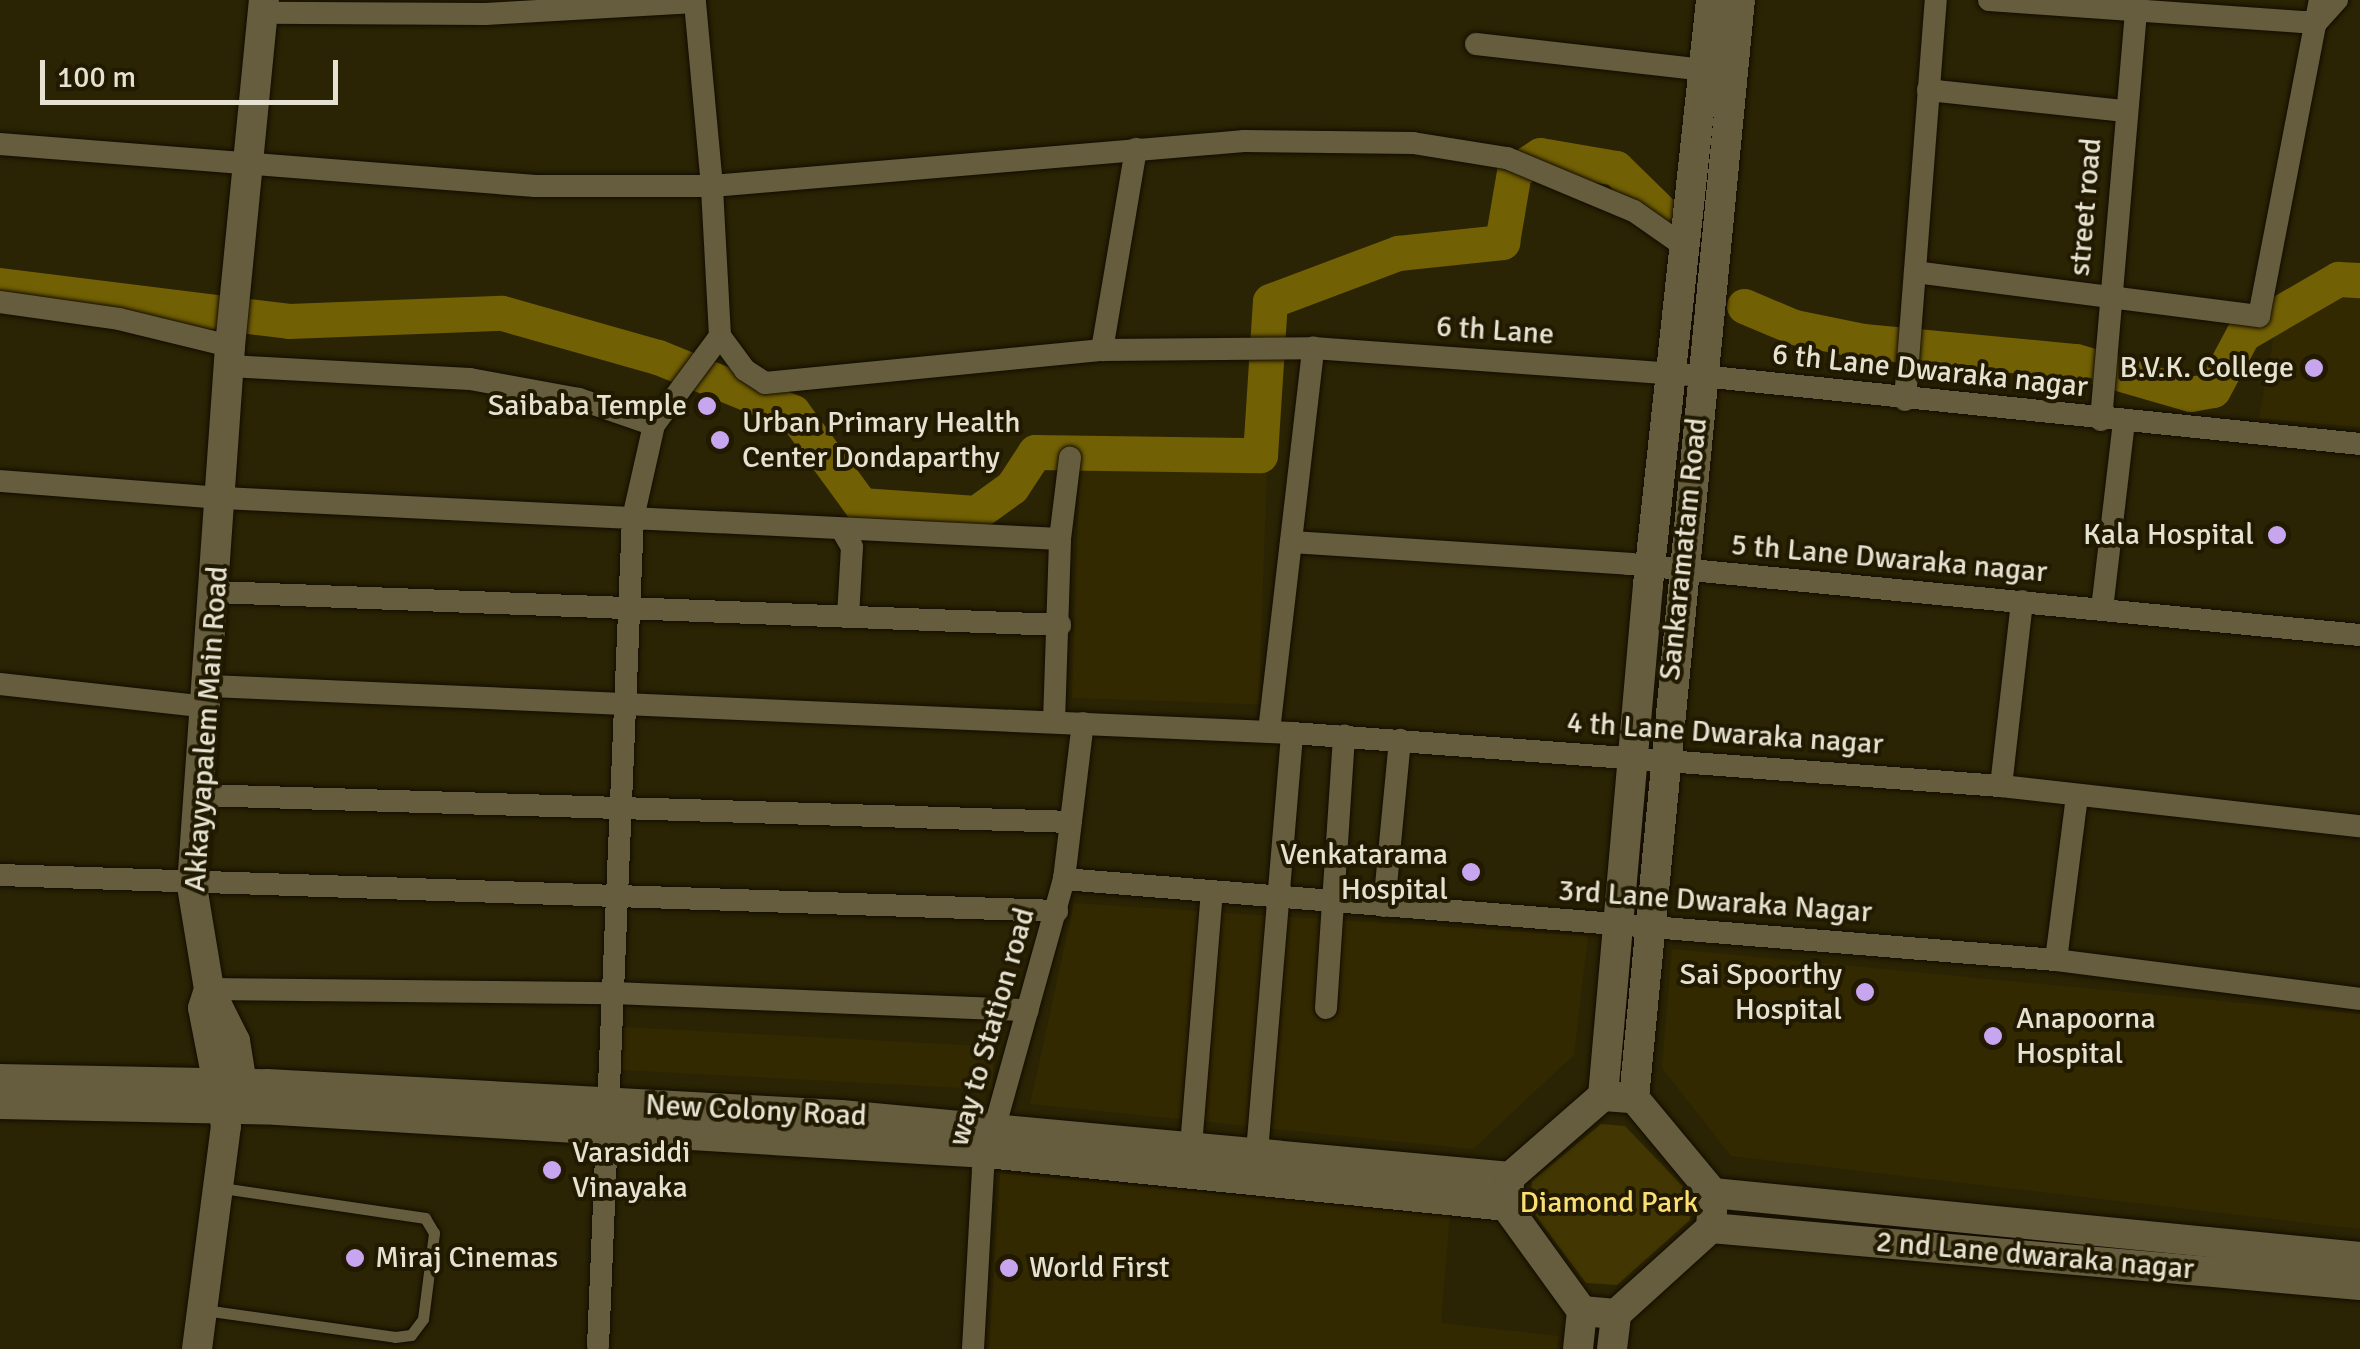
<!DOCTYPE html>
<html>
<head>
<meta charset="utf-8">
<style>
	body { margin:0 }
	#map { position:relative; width:2360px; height:1349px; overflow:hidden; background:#2a2304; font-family:Signika,sans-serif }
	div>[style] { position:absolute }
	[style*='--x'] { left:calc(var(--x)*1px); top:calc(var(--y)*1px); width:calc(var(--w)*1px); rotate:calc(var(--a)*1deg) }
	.built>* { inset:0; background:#332901; transform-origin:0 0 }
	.green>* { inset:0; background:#423702 }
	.river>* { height:35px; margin:-17.5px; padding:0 17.5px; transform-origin:17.5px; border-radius:17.5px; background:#726004 }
	.roads { filter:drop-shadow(0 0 2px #120c00) drop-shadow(0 0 2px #120c00) }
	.lane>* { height:11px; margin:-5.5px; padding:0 5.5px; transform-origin:5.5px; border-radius:5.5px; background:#655d3e }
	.street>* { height:22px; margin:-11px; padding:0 11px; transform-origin:11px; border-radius:11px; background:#655d3e }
	.secondary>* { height:30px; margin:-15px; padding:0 15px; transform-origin:15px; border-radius:15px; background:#655d3e }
	.dots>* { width:28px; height:28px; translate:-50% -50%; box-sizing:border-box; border:5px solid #211900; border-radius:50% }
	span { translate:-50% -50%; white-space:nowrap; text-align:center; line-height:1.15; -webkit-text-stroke:8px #211900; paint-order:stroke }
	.street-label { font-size:30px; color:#e6e2d1 }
	.poi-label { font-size:30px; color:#e6e2d1 }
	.right { translate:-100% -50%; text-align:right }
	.left { translate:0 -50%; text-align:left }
	.park-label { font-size:30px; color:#fadf75 }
	.scale { position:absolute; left:40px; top:60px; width:298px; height:45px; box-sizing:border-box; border:5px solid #e6e2d1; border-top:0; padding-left:12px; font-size:30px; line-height:35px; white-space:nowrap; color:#e6e2d1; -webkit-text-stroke:8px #211900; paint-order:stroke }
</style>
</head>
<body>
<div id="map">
	<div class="built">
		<i style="clip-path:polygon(2360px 293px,2360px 427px,2259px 418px,2277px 319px)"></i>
		<i style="left:1080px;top:464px;width:187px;height:234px;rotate:2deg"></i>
		<i style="clip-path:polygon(1074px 903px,1588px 936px,1574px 1055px,1473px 1149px,1030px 1104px)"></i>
		<i style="clip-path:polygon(1672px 949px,2360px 1014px,2360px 1229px,1731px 1156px,1662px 1068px)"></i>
		<i style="left:622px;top:1027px;width:373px;height:43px;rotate:3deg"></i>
		<i style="clip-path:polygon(1000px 1173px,1450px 1215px,1441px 1323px,1559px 1336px,1557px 1349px,989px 1349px)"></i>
	</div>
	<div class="green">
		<i style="clip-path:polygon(1601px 1124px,1625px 1126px,1690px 1194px,1690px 1220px,1617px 1285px,1586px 1283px,1530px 1208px,1532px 1181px)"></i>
	</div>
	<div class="river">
		<i style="--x:0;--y:285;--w:291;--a:7.1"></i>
		<i style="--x:289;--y:321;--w:213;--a:-2.2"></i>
		<i style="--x:502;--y:313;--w:162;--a:15.8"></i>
		<i style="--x:658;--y:357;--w:146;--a:22.2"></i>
		<i style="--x:793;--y:412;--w:115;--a:53.8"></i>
		<i style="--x:861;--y:505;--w:115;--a:4"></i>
		<i style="--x:976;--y:513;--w:44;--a:-35.8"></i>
		<i style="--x:1012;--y:487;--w:42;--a:-56.7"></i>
		<i style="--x:1035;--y:452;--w:225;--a:0.8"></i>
		<i style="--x:1260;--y:455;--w:154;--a:-86.3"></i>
		<i style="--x:1270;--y:301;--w:137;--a:-20.6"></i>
		<i style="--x:1398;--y:253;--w:105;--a:-6"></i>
		<i style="--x:1502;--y:242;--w:71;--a:-80.3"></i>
		<i style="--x:1514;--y:172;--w:31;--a:-33"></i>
		<i style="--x:1540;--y:155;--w:77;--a:9.7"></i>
		<i style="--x:1616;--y:168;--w:69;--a:44.4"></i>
		<i style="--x:1744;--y:306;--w:54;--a:22.8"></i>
		<i style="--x:1794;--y:327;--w:70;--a:11.5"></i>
		<i style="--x:1863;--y:341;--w:214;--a:5.4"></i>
		<i style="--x:2076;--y:361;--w:119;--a:16.1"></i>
		<i style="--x:2190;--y:394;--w:23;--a:-10"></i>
		<i style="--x:2213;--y:390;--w:64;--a:-61.8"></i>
		<i style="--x:2243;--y:334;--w:110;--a:-30.1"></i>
		<i style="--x:2338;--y:279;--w:22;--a:3"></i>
	</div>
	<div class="roads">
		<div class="lane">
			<i style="--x:204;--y:1310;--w:193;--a:8"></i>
			<i style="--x:395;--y:1337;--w:16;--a:-7"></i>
			<i style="--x:411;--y:1335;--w:20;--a:-53"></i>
			<i style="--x:423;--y:1319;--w:87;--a:-82.7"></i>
			<i style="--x:434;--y:1233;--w:17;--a:-121"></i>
			<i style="--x:425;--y:1218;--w:204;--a:-171.6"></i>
		</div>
		<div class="street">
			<i style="--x:1989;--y:0;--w:314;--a:4"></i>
			<i style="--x:2302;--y:22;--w:15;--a:0"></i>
			<i style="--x:2317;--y:22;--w:30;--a:-48"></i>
			<i style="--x:1476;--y:44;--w:229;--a:6.5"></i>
			<i style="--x:1928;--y:90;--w:199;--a:6.1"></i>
			<i style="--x:0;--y:144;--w:537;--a:4.49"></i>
			<i style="--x:535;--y:186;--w:177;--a:0"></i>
			<i style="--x:712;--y:186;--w:185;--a:-95.3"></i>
			<i style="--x:695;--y:2;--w:210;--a:176.7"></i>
			<i style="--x:485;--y:14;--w:222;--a:-179.7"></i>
			<i style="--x:1915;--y:272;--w:347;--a:7.3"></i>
			<i style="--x:2259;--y:316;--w:322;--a:-79.1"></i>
			<i style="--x:0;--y:302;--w:120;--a:8.1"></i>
			<i style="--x:119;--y:319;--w:114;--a:13.7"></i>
			<i style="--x:720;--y:336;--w:42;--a:53.7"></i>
			<i style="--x:745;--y:370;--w:24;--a:33"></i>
			<i style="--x:765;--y:383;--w:339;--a:-5.6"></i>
			<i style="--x:1102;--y:350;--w:211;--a:-0.5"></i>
			<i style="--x:1313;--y:348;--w:390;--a:4.1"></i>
			<i style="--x:1702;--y:376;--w:662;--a:5.9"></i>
			<i style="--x:1102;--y:350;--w:204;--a:-80.4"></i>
			<i style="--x:229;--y:366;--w:241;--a:3.1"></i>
			<i style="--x:470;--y:379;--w:111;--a:10.4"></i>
			<i style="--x:579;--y:399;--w:79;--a:19.1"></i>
			<i style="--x:1905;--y:400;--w:401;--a:-85.6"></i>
			<i style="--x:2101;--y:420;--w:422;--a:-85.1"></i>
			<i style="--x:0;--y:481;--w:224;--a:4.4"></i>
			<i style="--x:223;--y:498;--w:838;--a:2.8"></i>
			<i style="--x:842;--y:530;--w:20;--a:60"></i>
			<i style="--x:852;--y:547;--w:70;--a:93.3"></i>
			<i style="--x:1291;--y:542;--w:339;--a:3.7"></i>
			<i style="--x:1629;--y:564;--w:734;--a:5.55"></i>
			<i style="--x:216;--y:592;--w:845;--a:2.24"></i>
			<i style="--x:2102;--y:609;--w:187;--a:-83.3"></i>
			<i style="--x:0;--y:684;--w:208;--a:6.3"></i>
			<i style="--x:211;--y:686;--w:1082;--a:2.49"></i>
			<i style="--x:1292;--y:733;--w:711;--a:4.28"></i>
			<i style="--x:2001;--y:786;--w:361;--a:6.4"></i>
			<i style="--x:1054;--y:722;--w:183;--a:-88.1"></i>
			<i style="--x:1060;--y:539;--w:82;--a:-83"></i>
			<i style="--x:1269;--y:731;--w:386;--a:-83.4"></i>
			<i style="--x:2001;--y:786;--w:186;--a:-83.5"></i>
			<i style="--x:199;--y:795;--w:872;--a:1.77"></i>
			<i style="--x:0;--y:875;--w:1058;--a:1.95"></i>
			<i style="--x:1064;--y:879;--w:995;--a:4.67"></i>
			<i style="--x:2056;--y:960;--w:306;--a:7.3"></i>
			<i style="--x:1384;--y:906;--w:167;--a:-84.5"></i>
			<i style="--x:2056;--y:960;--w:166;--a:-82.7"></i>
			<i style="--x:209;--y:989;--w:405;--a:0.6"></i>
			<i style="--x:614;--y:993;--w:414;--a:2.4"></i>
			<i style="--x:1326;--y:1008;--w:273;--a:-86.2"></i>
			<i style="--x:1191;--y:1146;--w:255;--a:-85.3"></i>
			<i style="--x:1257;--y:1152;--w:420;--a:-85.2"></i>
			<i style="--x:598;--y:1346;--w:829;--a:-87.58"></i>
			<i style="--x:633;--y:518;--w:95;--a:-77.3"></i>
			<i style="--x:654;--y:425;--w:111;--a:-53.4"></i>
			<i style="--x:720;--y:336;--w:150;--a:-93.1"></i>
			<i style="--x:712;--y:186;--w:534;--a:-4.83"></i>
			<i style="--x:1244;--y:141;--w:169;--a:0.7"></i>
			<i style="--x:1413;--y:143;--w:95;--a:9.1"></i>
			<i style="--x:1507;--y:158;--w:138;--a:22.7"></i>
			<i style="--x:1634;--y:211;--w:61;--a:35"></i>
			<i style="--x:973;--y:1349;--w:180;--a:-86.8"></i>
			<i style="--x:983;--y:1169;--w:301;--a:-74.4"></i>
			<i style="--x:1064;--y:879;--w:157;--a:-83.1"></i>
		</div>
		<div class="secondary">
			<i style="--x:209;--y:989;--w:58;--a:63.4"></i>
			<i style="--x:235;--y:1041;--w:63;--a:80.8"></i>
			<i style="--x:0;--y:1079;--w:267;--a:1.1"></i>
			<i style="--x:267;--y:1084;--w:575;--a:3.09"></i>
			<i style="--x:841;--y:1115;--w:672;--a:5.29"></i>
			<i style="--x:1603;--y:1096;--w:513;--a:-84.97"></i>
			<i style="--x:1648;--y:585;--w:588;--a:-83.85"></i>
			<i style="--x:1603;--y:1096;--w:31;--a:4"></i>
			<i style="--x:1634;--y:1098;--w:124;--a:50.3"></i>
			<i style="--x:1713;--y:1193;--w:35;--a:93"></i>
			<i style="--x:1711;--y:1228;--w:128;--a:137.8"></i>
			<i style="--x:1616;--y:1314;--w:34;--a:-175"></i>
			<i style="--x:1582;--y:1311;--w:130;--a:-125.9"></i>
			<i style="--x:1506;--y:1206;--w:29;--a:-82"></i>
			<i style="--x:1510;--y:1177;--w:123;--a:-41.1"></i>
			<i style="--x:1634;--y:1098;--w:1103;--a:-84.49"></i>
			<i style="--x:0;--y:1104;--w:277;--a:1.2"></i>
			<i style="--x:277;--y:1110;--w:711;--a:3.47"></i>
			<i style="--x:987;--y:1153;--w:522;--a:5.83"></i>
			<i style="--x:1713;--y:1193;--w:650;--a:5.65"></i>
			<i style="--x:1711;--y:1228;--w:651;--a:5.02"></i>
			<i style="--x:197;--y:1349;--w:225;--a:-82.6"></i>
			<i style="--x:226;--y:1126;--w:120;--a:-101"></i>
			<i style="--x:203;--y:1008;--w:20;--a:-72"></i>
			<i style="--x:209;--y:989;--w:104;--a:-99.4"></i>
			<i style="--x:192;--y:886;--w:541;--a:-85.97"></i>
			<i style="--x:230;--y:346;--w:348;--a:-84.4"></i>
			<i style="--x:1578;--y:1349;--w:38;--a:-84"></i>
			<i style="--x:1612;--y:1349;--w:35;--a:-83"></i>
		</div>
	</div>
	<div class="dots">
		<i style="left:2314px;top:368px;background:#c8a6ef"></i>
		<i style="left:707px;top:406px;background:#c8a6ef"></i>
		<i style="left:720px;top:440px;background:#c8a6ef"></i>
		<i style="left:2277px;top:535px;background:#c8a6ef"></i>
		<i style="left:1471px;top:872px;background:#c8a6ef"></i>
		<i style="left:1865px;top:992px;background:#c8a6ef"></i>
		<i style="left:1993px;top:1036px;background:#c8a6ef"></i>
		<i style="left:552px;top:1170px;background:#c8a6ef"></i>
		<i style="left:355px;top:1258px;background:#c8a6ef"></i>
		<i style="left:1009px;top:1268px;background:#c8a6ef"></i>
	</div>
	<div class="street-label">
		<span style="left:2086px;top:207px;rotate:-85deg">street road</span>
		<span style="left:1495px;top:331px;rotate:4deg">6 th Lane</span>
		<span style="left:1930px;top:371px;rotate:6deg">6 th Lane Dwaraka nagar</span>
		<span style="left:1684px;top:549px;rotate:-84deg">Sankaramatam Road</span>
		<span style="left:1889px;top:559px;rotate:5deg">5 th Lane Dwaraka nagar</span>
		<span style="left:207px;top:729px;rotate:-86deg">Akkayyapalem Main Road</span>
		<span style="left:1725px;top:734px;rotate:4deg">4 th Lane Dwaraka nagar</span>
		<span style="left:1715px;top:902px;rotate:4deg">3rd Lane Dwaraka Nagar</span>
		<span style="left:992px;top:1027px;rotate:-74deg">way to Station road</span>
		<span style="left:756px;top:1111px;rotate:3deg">New Colony Road</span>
		<span style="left:2035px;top:1256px;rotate:5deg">2 nd Lane dwaraka nagar</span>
	</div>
	<div class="poi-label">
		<span class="right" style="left:2294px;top:368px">B.V.K. College</span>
		<span class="right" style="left:687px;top:406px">Saibaba Temple</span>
		<span class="left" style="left:742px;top:440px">Urban Primary Health<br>Center Dondaparthy</span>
		<span class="right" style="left:2254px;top:535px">Kala Hospital</span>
		<span class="right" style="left:1448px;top:872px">Venkatarama<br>Hospital</span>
		<span class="right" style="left:1842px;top:992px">Sai Spoorthy<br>Hospital</span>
		<span class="left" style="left:2016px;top:1036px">Anapoorna<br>Hospital</span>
		<span class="left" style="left:572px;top:1170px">Varasiddi<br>Vinayaka</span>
		<span class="left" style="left:375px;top:1258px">Miraj Cinemas</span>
		<span class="left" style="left:1029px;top:1268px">World First</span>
	</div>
	<div class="park-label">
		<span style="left:1609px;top:1203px">Diamond Park</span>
	</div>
	<div class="scale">100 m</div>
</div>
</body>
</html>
